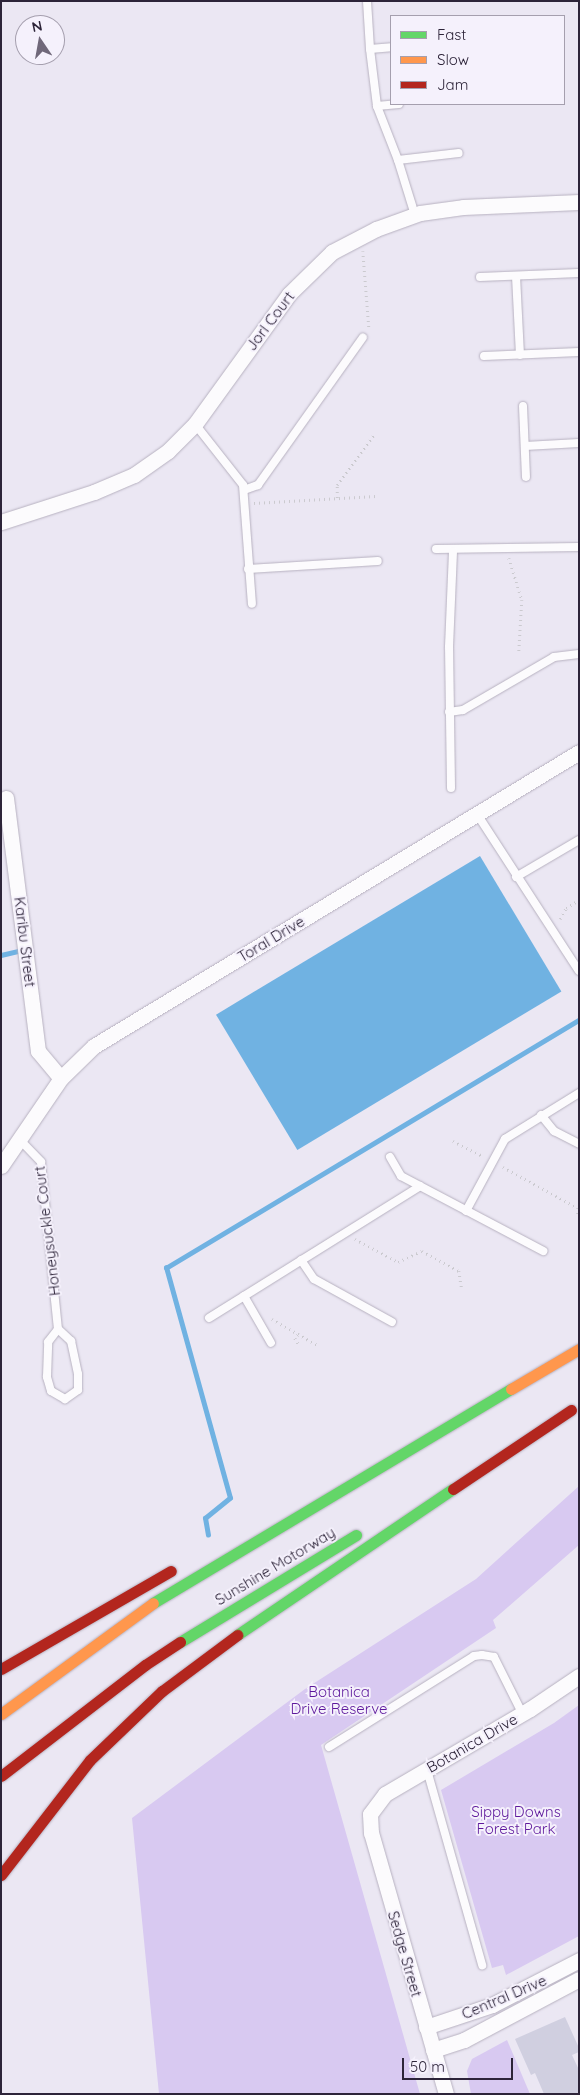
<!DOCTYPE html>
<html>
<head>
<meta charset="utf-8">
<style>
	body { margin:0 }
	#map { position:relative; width:580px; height:2095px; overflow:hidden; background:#ebe7f3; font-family:Quicksand,sans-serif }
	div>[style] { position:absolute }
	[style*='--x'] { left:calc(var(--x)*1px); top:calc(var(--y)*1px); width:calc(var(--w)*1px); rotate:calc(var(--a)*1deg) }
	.green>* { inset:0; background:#d8c9f1 }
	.water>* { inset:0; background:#70b2e2; transform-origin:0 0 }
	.stream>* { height:4.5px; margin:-2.25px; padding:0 2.25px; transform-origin:2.25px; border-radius:2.25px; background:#70b2e2 }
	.building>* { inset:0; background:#d0cfe0 }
	.path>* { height:2.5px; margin-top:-1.25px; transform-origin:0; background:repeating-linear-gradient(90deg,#cbcacf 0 1px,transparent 0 5px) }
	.roads { filter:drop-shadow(0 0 1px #b7b1c0) drop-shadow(0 0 1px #b7b1c0) }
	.lane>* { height:8px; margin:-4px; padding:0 4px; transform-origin:4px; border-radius:4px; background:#fcfbfd }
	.street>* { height:15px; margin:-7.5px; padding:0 7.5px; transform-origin:7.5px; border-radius:7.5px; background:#fcfbfd }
	.fast>* { height:11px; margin:-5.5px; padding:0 5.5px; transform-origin:5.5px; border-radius:5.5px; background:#63d668 }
	.slow>* { height:11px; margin:-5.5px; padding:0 5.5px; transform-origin:5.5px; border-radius:5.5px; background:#ff974d }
	.jam>* { height:11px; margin:-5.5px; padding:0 5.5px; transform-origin:5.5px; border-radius:5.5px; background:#b3261e }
	span { translate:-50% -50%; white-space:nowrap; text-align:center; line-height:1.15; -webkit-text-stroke:4px #f5f1fc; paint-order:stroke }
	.street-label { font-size:15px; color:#2d2439 }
	.park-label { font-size:15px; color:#5e199c }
	.frame { position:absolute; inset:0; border:2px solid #2d2439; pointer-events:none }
	.legend { position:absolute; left:390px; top:15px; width:175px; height:90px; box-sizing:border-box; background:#f5f1fc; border:1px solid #a59fae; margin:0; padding:6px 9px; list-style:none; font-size:15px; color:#2d2439 }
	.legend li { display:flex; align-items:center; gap:10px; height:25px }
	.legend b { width:25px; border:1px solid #a59fae }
	.north { position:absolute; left:15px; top:15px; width:50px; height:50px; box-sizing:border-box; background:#f5f1fc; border:1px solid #a59fae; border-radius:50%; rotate:348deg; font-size:14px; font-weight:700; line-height:20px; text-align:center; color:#2d2439 }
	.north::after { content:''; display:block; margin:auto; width:18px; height:22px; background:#70687a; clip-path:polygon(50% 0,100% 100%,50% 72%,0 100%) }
	.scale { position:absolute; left:402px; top:2058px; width:111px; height:22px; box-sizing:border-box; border:2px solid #2d2439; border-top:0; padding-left:6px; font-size:15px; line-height:18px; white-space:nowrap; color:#2d2439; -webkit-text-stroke:4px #f5f1fc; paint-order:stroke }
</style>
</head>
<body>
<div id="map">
	<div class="green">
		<i style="clip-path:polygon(579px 1486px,579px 1545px,493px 1620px,496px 1628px,321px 1745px,420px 2094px,159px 2094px,132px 1818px,305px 1689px,476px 1579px)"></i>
		<i style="clip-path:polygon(579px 1705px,579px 1936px,506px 1975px,503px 1965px,492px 1968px,441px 1790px,554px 1723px)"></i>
		<i style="clip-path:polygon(507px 2040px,530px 2094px,471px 2094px,467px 2071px,472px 2059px)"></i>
	</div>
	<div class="water">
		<i style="left:480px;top:856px;width:158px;height:308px;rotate:59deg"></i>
	</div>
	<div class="stream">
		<i style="--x:1;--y:955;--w:22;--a:-13"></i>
		<i style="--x:208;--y:1535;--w:17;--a:-100"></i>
		<i style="--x:205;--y:1518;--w:32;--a:-39"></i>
		<i style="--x:230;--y:1498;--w:239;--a:-105.5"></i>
		<i style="--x:166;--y:1268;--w:482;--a:-31"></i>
	</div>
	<div class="building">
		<i style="clip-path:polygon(565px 2017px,579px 2048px,579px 2052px,572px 2055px,579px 2070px,579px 2094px,544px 2094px,535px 2073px,531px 2075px,515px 2039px)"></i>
	</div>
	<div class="path">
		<i style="--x:363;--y:251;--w:77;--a:85.5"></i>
		<i style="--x:337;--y:498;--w:13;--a:-90"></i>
		<i style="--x:337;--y:485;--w:64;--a:-53.8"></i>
		<i style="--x:254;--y:503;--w:122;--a:-3.3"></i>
		<i style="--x:509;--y:558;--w:44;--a:72.8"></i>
		<i style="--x:522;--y:600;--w:52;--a:93.3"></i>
		<i style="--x:560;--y:919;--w:13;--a:-61"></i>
		<i style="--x:566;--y:908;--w:15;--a:-32"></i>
		<i style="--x:453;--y:1141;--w:34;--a:27"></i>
		<i style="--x:503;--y:1167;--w:85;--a:28.7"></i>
		<i style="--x:578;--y:1208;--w:8;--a:90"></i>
		<i style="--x:355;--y:1239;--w:49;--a:28.1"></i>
		<i style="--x:398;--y:1262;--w:26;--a:-25"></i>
		<i style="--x:422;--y:1251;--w:42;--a:28.4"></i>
		<i style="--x:459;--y:1271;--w:19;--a:81"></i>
		<i style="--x:272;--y:1319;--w:54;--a:29.9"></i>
		<i style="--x:298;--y:1335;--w:4;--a:135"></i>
		<i style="--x:295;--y:1338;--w:8;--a:60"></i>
	</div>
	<div class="roads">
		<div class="lane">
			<i style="--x:367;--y:1;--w:48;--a:86.4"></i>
			<i style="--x:377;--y:106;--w:57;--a:-97"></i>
			<i style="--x:370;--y:49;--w:21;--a:-5"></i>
			<i style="--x:398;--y:160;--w:58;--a:-111.3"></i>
			<i style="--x:377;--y:106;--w:22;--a:-5"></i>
			<i style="--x:415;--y:215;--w:58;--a:-107.2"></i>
			<i style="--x:398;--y:160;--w:61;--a:-6.5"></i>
			<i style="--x:516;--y:276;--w:79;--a:87.1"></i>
			<i style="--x:480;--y:277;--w:99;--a:-2.3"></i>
			<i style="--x:484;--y:356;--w:95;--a:-2.4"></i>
			<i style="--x:523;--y:406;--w:71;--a:87.6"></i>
			<i style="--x:195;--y:424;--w:78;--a:51.8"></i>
			<i style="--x:243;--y:485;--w:119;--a:85.7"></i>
			<i style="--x:525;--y:446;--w:54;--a:-3.2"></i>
			<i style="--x:244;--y:490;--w:15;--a:-20"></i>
			<i style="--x:258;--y:485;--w:181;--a:-54.6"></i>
			<i style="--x:436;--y:549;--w:143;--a:-0.8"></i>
			<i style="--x:248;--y:569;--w:130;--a:-3.5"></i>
			<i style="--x:449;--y:712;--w:14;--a:-8"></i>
			<i style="--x:463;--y:710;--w:105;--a:-30.2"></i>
			<i style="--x:554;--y:657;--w:25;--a:-7"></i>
			<i style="--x:451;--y:788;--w:141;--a:-90.8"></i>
			<i style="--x:449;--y:647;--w:96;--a:-87.6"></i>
			<i style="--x:477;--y:814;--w:187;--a:57"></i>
			<i style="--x:516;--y:877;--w:73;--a:-30.4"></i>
			<i style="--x:541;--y:1115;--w:21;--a:51"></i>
			<i style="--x:554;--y:1131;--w:28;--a:27"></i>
			<i style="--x:21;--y:1141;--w:29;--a:46"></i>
			<i style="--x:41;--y:1162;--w:168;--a:84.2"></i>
			<i style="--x:390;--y:1157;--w:22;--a:60"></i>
			<i style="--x:401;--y:1176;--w:161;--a:27.8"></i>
			<i style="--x:466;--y:1211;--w:82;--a:-61.6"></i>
			<i style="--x:505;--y:1139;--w:87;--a:-31.9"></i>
			<i style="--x:301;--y:1260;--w:23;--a:56"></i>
			<i style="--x:314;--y:1279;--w:89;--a:28.9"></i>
			<i style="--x:244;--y:1296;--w:54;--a:60.1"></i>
			<i style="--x:209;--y:1318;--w:249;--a:-32"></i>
			<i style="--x:58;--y:1329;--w:18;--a:43"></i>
			<i style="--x:71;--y:1341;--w:34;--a:78"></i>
			<i style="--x:78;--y:1374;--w:16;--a:90"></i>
			<i style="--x:78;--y:1390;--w:16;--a:145"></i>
			<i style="--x:65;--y:1399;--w:16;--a:-150"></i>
			<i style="--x:51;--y:1391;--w:15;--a:-106"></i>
			<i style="--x:47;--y:1377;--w:35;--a:-88"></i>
			<i style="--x:48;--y:1342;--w:16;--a:-52"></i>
			<i style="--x:329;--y:1747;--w:171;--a:-32.1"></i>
			<i style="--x:474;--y:1656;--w:8;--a:-7"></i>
			<i style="--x:482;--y:1655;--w:12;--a:9"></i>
			<i style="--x:494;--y:1657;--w:63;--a:63.4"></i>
			<i style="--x:427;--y:1770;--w:203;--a:74.2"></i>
		</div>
		<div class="street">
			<i style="--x:1;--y:522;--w:98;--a:-17.9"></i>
			<i style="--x:94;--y:492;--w:43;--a:-23"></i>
			<i style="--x:134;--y:475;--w:42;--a:-35.2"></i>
			<i style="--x:168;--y:451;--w:38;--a:-45"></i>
			<i style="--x:195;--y:424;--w:160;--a:-54.1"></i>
			<i style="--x:289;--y:294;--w:60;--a:-44.3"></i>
			<i style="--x:332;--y:252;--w:50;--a:-27.6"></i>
			<i style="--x:376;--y:229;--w:47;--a:-20"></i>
			<i style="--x:420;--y:213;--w:43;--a:-7.9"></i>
			<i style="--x:463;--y:207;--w:116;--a:-2.5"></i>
			<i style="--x:6;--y:798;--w:255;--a:82.8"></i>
			<i style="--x:38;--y:1051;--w:35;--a:50"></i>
			<i style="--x:1;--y:1166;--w:107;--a:-55.7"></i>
			<i style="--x:61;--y:1078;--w:46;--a:-44.1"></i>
			<i style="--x:94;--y:1046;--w:567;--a:-31.22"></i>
			<i style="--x:426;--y:2027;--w:70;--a:-18.4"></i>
			<i style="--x:492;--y:2005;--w:98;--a:-27.3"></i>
			<i style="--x:433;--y:2050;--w:33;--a:-18"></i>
			<i style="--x:464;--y:2040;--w:130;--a:-27.9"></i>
			<i style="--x:446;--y:2094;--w:272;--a:-106"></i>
			<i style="--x:371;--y:1833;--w:19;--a:-93"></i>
			<i style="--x:370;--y:1814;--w:25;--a:-53"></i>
			<i style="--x:385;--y:1794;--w:168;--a:-30.4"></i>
			<i style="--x:530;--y:1709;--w:59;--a:-34"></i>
		</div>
		<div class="fast">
			<i style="--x:153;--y:1603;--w:417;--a:-30.9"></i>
			<i style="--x:237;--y:1635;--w:261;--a:-34.1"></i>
			<i style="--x:180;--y:1642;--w:206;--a:-31.3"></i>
		</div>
		<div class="slow">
			<i style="--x:511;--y:1389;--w:79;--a:-30.5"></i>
			<i style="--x:1;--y:1714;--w:188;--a:-36.1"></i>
		</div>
		<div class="jam">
			<i style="--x:453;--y:1489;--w:142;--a:-33.8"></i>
			<i style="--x:1;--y:1669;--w:196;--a:-30"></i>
			<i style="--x:1;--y:1776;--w:182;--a:-37.6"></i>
			<i style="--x:145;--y:1665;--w:42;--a:-33.3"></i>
			<i style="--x:1;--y:1875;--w:145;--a:-52.3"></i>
			<i style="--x:90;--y:1760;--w:100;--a:-43.8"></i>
			<i style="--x:162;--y:1691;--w:94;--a:-36.7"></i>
		</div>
	</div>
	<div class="street-label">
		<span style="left:270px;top:321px;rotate:-53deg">Jorl Court</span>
		<span style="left:271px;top:939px;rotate:-31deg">Toral Drive</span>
		<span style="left:25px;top:942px;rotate:83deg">Karibu Street</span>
		<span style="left:47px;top:1231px;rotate:-97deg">Honeysuckle Court</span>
		<span style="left:275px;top:1566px;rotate:-31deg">Sunshine Motorway</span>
		<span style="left:472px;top:1743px;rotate:-30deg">Botanica Drive</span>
		<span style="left:405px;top:1954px;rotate:74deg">Sedge Street</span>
		<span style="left:504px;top:1997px;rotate:-23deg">Central Drive</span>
	</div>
	<div class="park-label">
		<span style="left:339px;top:1700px">Botanica<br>Drive Reserve</span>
		<span style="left:516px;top:1820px">Sippy Downs<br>Forest Park</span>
	</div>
	<div class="frame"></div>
	<ul class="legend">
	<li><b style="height:6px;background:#63d668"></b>Fast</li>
	<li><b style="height:6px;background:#ff974d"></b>Slow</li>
	<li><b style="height:6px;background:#b3261e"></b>Jam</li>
	</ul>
	<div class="north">N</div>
	<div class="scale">50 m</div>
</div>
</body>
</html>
